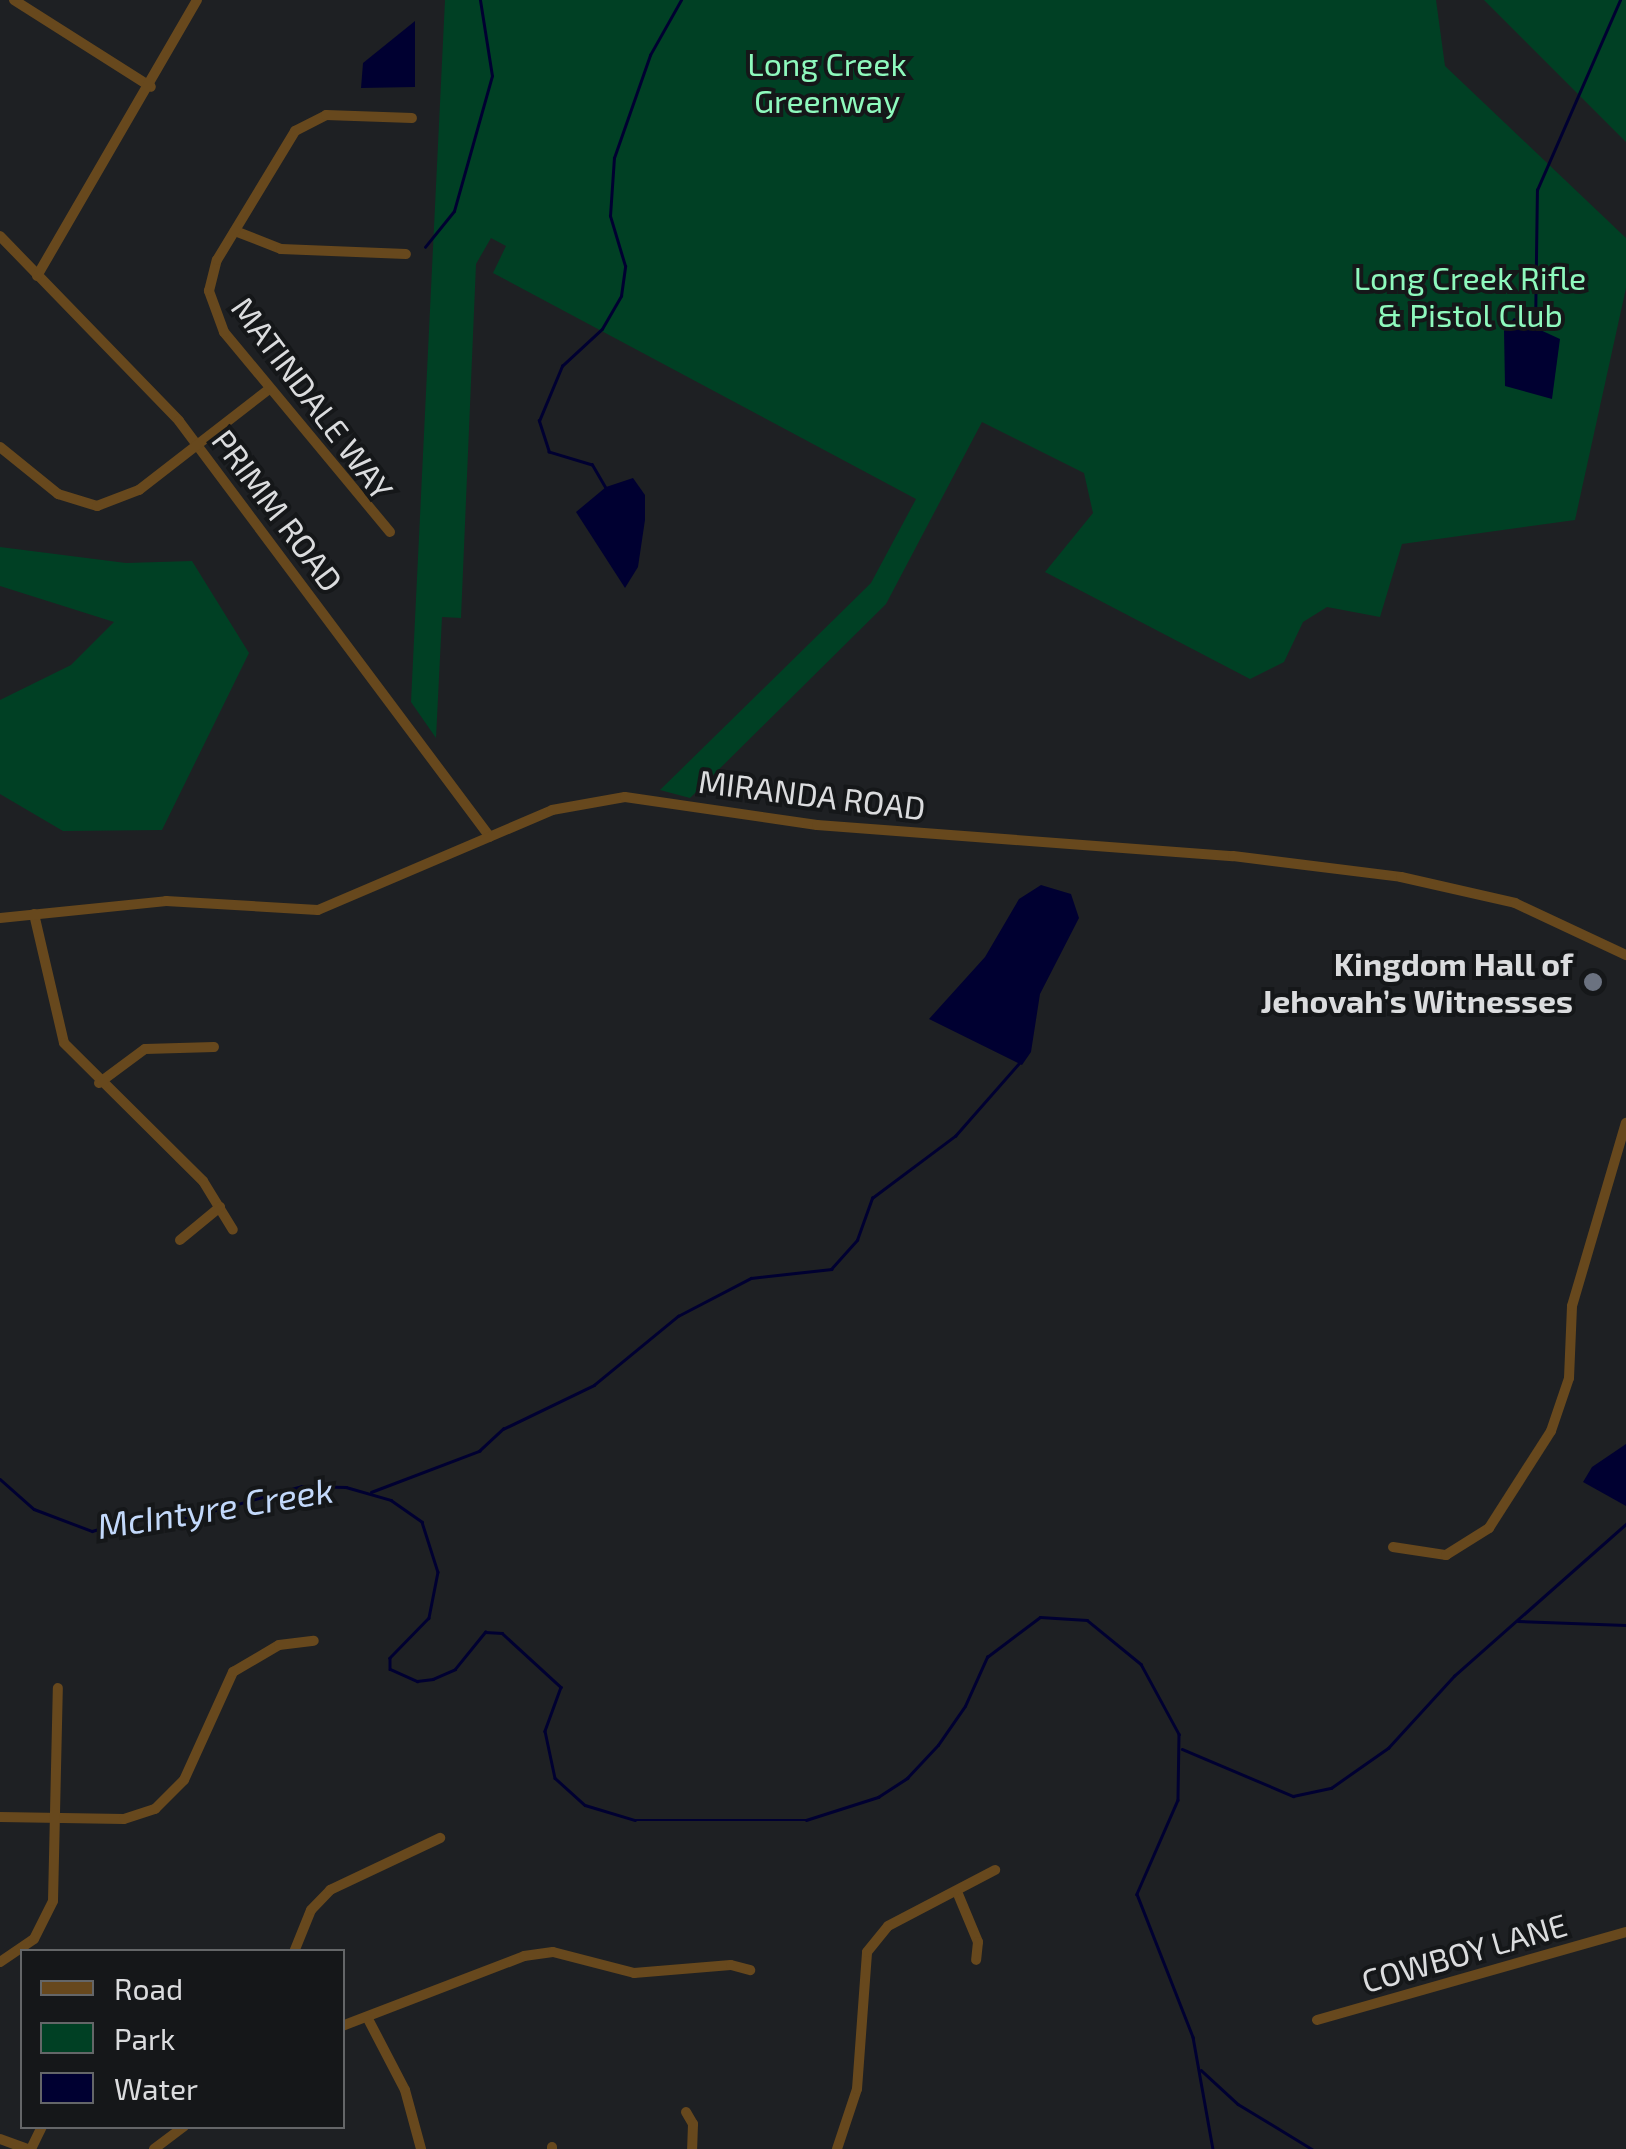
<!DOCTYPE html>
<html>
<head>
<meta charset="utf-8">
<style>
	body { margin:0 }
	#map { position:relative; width:1626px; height:2149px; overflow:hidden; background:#1e2023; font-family:"Exo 2",sans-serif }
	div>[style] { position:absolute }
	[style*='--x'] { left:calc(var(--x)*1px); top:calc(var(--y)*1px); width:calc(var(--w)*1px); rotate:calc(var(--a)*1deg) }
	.green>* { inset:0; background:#004024 }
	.water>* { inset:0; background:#000031 }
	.stream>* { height:2.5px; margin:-1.25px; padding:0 1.25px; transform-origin:1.25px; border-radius:1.25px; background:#000031 }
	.minor>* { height:10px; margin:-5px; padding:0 5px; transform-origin:5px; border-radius:5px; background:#67481d }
	.dots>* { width:28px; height:28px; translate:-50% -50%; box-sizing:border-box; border:5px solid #151719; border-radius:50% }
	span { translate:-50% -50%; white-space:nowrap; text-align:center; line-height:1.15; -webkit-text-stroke:8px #151719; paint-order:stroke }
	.park-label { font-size:32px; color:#8ef9bd }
	.street-label { font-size:32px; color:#dbdcde }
	.poi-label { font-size:32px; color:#dbdcde; font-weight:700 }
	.right { translate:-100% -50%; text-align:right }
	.water-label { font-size:35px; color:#c3d9fb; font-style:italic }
	.legend { position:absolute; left:20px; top:1949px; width:325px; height:180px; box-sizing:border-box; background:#151719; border:2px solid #646668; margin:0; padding:12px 18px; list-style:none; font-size:30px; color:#dbdcde }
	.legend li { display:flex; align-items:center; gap:20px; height:50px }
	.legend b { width:50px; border:2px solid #646668 }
</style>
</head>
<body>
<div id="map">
	<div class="green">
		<i style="clip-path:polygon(445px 0,1436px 0,1445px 66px,1626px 238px,1626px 288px,1575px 520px,1402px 544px,1380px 617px,1327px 607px,1303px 622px,1284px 662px,1250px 679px,1045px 572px,1093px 513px,1084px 473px,982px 422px,886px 604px,690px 798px,660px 790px,871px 583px,916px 499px,493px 273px,506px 246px,491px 238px,476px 264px,461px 618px,442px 617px,436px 738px,411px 702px)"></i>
		<i style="clip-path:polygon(1484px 0,1626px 0,1626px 142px)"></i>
		<i style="clip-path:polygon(0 547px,126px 563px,192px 561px,249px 653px,162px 830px,63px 831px,0 794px,0 700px,71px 665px,114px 622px,0 586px)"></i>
	</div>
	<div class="water">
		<i style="clip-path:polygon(415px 21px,415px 87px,361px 88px,363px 63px)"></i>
		<i style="clip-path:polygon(1514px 318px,1560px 339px,1552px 399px,1505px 386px,1504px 331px)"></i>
		<i style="clip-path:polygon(633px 478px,645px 495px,645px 520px,638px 567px,625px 588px,576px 512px,606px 487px)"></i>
		<i style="clip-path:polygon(1041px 885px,1071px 894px,1079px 918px,1040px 994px,1031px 1052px,1022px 1065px,929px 1019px,985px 957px,1019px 899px)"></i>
		<i style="clip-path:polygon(1626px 1444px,1626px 1506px,1583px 1482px,1592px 1467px)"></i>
	</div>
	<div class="stream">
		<i style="--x:425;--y:247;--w:46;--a:-51.1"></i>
		<i style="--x:454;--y:211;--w:140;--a:-74.3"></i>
		<i style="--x:492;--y:76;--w:77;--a:-99"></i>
		<i style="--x:1535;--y:329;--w:139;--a:-89.2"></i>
		<i style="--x:1537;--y:190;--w:207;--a:-66.4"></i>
		<i style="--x:606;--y:489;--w:28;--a:-120"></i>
		<i style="--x:592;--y:465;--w:45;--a:-163.2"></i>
		<i style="--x:549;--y:452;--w:33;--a:-108"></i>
		<i style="--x:539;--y:421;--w:60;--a:-67.3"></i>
		<i style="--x:562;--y:366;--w:54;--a:-42.8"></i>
		<i style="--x:602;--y:329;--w:38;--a:-60"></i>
		<i style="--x:621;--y:296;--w:30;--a:-82"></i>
		<i style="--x:625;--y:266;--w:52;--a:-106.7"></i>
		<i style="--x:610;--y:216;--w:58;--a:-86.1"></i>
		<i style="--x:614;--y:158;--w:109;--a:-70.7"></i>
		<i style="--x:650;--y:55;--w:63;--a:-60.6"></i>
		<i style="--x:0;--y:1479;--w:45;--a:41.4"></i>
		<i style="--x:34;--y:1509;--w:62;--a:20.8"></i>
		<i style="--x:92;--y:1531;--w:56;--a:-16.5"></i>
		<i style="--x:146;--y:1515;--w:41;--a:4.2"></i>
		<i style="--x:187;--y:1518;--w:119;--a:-15.5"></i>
		<i style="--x:302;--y:1486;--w:44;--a:1.3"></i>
		<i style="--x:346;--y:1487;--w:47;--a:16.1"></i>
		<i style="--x:391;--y:1500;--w:38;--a:35"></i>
		<i style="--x:422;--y:1522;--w:52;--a:72.3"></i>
		<i style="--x:438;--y:1572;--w:47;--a:101.1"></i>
		<i style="--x:429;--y:1618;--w:56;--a:134.3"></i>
		<i style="--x:390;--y:1658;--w:11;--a:90"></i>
		<i style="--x:390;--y:1669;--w:30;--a:24"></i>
		<i style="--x:417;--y:1681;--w:16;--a:-7"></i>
		<i style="--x:433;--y:1679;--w:24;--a:-24"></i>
		<i style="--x:455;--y:1669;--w:48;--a:-51"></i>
		<i style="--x:485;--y:1632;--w:17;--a:3"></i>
		<i style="--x:502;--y:1633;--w:80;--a:42.5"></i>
		<i style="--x:561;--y:1687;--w:47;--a:110"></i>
		<i style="--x:545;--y:1731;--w:48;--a:78"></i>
		<i style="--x:555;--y:1778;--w:40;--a:42"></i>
		<i style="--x:585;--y:1805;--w:52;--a:16.7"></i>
		<i style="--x:635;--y:1820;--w:171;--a:0"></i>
		<i style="--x:806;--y:1820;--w:76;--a:-17.7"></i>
		<i style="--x:878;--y:1797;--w:35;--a:-33"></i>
		<i style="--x:907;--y:1778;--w:45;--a:-46.8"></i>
		<i style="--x:938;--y:1745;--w:47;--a:-55.3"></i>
		<i style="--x:965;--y:1706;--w:54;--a:-65.8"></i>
		<i style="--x:987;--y:1657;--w:66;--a:-37"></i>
		<i style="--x:1040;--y:1617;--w:47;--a:3.7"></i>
		<i style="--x:1087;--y:1620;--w:70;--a:39.2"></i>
		<i style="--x:1141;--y:1664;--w:80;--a:61.5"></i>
		<i style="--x:1179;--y:1734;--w:66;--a:90.9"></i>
		<i style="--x:1178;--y:1800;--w:103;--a:113.6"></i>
		<i style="--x:1137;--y:1894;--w:154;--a:68.6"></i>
		<i style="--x:1193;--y:2037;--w:114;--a:79.9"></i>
		<i style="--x:371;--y:1492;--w:116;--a:-20.8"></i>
		<i style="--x:479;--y:1451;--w:33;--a:-43"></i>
		<i style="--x:503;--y:1429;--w:101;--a:-25.8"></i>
		<i style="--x:594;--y:1385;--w:109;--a:-39.4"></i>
		<i style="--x:678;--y:1316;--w:82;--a:-27.5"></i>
		<i style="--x:751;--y:1278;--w:81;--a:-6.4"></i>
		<i style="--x:831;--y:1269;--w:39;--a:-48"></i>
		<i style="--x:857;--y:1240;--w:45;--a:-70.3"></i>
		<i style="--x:872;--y:1198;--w:104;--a:-36.8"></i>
		<i style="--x:955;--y:1136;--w:98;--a:-48.7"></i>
		<i style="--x:1518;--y:1621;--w:108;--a:2.1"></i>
		<i style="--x:1182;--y:1749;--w:121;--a:22.9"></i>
		<i style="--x:1293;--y:1796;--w:39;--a:-12"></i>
		<i style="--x:1331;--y:1788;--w:70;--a:-35.1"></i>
		<i style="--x:1388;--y:1748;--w:98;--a:-47.5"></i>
		<i style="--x:1454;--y:1676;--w:230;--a:-41.5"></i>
		<i style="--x:1201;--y:2070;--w:50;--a:42.6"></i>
		<i style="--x:1238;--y:2104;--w:87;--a:31.3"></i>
	</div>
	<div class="minor">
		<i style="--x:14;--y:0;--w:162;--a:32.4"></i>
		<i style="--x:235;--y:231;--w:49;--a:21.4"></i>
		<i style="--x:281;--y:249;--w:125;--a:2.3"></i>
		<i style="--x:0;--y:236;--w:257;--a:45.9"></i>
		<i style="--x:179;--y:421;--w:519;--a:53.22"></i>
		<i style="--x:37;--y:276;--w:319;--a:-59.9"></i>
		<i style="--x:0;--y:447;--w:75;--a:39"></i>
		<i style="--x:58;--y:494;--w:41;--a:17.1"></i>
		<i style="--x:97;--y:506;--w:45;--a:-20.9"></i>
		<i style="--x:139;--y:490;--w:165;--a:-37.8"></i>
		<i style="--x:390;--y:532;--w:260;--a:-129.7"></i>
		<i style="--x:224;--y:332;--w:44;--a:-110.1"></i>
		<i style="--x:209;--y:291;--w:32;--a:-76"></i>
		<i style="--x:217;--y:260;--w:151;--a:-58.8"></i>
		<i style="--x:295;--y:131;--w:35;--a:-27"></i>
		<i style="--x:326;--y:115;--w:86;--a:2"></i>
		<i style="--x:34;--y:914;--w:132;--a:76.9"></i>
		<i style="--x:64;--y:1043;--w:196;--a:44.8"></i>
		<i style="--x:203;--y:1181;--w:57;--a:58.5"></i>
		<i style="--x:0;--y:918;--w:167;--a:-5.8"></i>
		<i style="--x:166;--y:901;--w:152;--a:3.4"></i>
		<i style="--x:318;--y:910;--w:254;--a:-23.1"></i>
		<i style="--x:552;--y:810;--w:74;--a:-10.1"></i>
		<i style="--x:625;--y:797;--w:194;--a:8.3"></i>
		<i style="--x:817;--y:825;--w:417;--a:4.3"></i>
		<i style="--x:1233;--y:856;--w:169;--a:7.1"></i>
		<i style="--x:1401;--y:877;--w:117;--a:12.8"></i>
		<i style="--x:1515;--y:903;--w:123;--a:25.1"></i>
		<i style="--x:99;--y:1083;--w:57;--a:-36.5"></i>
		<i style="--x:145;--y:1049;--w:69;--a:-1.7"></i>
		<i style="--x:180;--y:1240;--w:52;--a:-39.5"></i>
		<i style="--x:1393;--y:1547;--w:54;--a:8.6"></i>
		<i style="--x:1446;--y:1555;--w:51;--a:-32.1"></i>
		<i style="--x:1489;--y:1528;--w:115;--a:-57.4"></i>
		<i style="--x:1551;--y:1431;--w:56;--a:-71.2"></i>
		<i style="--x:1569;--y:1378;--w:72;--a:-87.6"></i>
		<i style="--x:1572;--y:1306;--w:191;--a:-73.6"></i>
		<i style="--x:0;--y:1817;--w:124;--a:0.9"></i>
		<i style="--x:124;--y:1819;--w:33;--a:-18"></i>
		<i style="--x:155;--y:1809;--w:41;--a:-45"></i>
		<i style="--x:184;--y:1780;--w:119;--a:-65.6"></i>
		<i style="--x:233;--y:1672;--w:53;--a:-30.4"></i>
		<i style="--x:279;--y:1645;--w:35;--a:-7"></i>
		<i style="--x:958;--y:1894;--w:52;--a:67.4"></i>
		<i style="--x:978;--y:1942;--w:18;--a:96"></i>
		<i style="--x:294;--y:1952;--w:45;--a:-68"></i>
		<i style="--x:311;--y:1910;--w:28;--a:-46"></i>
		<i style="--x:330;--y:1890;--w:122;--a:-25.3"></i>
		<i style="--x:0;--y:1962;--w:41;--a:-34.1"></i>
		<i style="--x:34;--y:1939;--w:42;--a:-63.4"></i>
		<i style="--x:53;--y:1901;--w:213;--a:-88.7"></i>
		<i style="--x:367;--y:2017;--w:82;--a:62.5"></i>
		<i style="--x:405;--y:2090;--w:61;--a:74.8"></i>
		<i style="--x:1317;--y:2020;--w:321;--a:-15.9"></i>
		<i style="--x:342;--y:2026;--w:195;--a:-21"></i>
		<i style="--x:524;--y:1956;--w:29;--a:-8"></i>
		<i style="--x:553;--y:1952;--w:84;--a:14.5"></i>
		<i style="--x:634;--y:1973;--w:97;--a:-4.7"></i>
		<i style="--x:731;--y:1965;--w:20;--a:15"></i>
		<i style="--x:686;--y:2112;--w:14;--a:60"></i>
		<i style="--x:693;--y:2124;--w:25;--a:92"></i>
		<i style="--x:0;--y:2139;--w:30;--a:20"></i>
		<i style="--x:31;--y:2149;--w:25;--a:-64"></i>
		<i style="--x:154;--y:2149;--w:38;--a:-37"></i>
		<i style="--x:552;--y:2149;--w:2;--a:-90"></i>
		<i style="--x:837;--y:2149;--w:63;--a:-71.6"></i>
		<i style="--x:857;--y:2089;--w:137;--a:-85.8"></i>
		<i style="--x:867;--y:1952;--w:33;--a:-51"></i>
		<i style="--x:888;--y:1926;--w:121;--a:-27.6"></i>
	</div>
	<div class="dots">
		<i style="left:1593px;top:982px;background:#6b7280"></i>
	</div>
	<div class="park-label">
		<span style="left:827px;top:82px">Long Creek<br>Greenway</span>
		<span style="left:1470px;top:296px">Long Creek Rifle<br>&amp; Pistol Club</span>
	</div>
	<div class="street-label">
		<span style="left:313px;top:398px;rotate:53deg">MATINDALE WAY</span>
		<span style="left:278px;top:510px;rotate:53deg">PRIMM ROAD</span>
		<span style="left:812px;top:794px;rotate:7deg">MIRANDA ROAD</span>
		<span style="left:1464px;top:1952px;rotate:-16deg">COWBOY LANE</span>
	</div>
	<div class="poi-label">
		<span class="right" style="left:1573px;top:982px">Kingdom Hall of<br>Jehovah’s Witnesses</span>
	</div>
	<div class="water-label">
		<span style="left:215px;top:1507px;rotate:-9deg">McIntyre Creek</span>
	</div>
	<ul class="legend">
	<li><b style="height:12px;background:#67481d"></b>Road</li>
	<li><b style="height:28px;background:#004024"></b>Park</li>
	<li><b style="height:28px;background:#000031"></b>Water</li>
	</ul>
</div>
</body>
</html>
